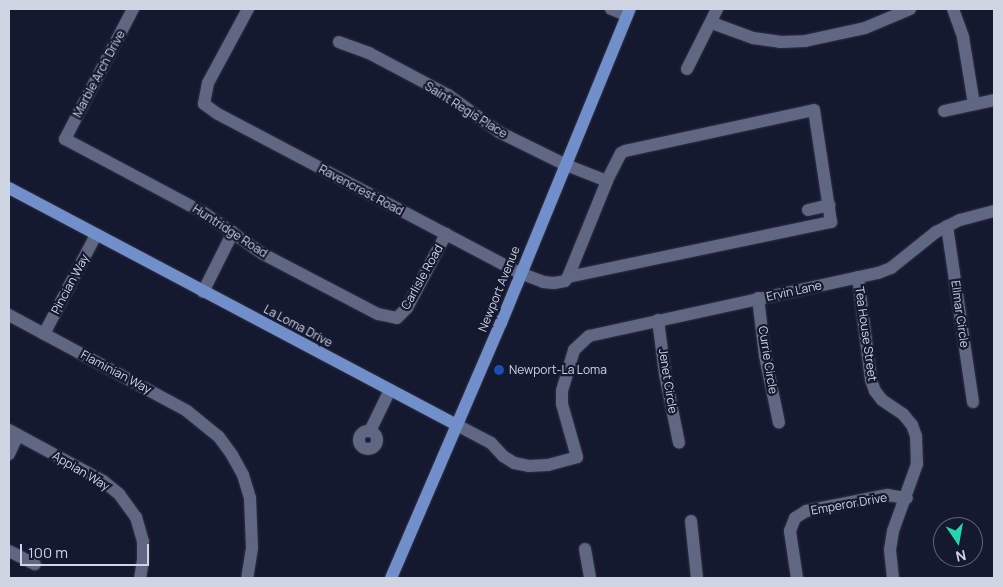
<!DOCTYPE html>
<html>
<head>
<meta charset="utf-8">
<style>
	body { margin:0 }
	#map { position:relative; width:1003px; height:587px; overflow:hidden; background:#151930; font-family:Manrope,sans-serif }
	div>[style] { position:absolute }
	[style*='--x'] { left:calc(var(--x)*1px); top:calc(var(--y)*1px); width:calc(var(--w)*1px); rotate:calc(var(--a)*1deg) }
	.roads { filter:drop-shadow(0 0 1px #303244) drop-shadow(0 0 1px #303244) }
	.minor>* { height:12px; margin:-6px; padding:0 6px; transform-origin:6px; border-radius:6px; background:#606782 }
	.minor>.ring { margin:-6px; padding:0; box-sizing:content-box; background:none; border:12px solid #606782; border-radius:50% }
	.major>* { height:12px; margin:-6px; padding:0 6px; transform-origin:6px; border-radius:6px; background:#708fcb }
	.dots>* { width:14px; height:14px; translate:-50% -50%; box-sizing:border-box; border:2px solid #151930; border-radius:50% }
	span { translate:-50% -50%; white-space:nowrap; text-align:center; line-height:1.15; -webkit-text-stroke:4.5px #151930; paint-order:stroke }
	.street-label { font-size:12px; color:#d0d5e4 }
	.poi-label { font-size:12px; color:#d0d5e4 }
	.left { translate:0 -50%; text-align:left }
	.frame { position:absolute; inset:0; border:10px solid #d0d5e4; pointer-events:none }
	.north { position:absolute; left:933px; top:517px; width:50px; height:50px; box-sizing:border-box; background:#151930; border:1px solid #606478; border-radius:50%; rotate:168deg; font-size:14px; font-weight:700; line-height:20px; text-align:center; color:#d0d5e4 }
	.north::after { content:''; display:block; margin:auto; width:18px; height:22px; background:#24d5ae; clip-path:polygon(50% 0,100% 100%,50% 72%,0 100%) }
	.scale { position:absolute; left:20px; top:544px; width:129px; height:22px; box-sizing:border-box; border:2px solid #d0d5e4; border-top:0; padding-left:6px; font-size:15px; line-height:18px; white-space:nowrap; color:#d0d5e4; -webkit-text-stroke:4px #151930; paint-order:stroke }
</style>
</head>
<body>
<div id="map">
	<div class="roads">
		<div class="minor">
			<i style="--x:133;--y:9;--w:147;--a:117.6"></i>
			<i style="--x:65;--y:139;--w:157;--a:28"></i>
			<i style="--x:204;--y:213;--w:72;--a:34.8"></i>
			<i style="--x:263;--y:254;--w:130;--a:27.6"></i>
			<i style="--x:378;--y:314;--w:19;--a:12"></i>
			<i style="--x:397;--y:318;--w:14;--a:-45"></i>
			<i style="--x:407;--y:308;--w:84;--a:-62.2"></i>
			<i style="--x:248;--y:9;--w:84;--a:118.4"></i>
			<i style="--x:208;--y:83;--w:21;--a:101"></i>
			<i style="--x:204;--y:104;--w:17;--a:36"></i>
			<i style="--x:218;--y:114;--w:341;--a:27.8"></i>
			<i style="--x:520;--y:273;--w:25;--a:21"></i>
			<i style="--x:543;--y:282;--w:11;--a:5"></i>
			<i style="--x:554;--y:283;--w:11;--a:-10"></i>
			<i style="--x:565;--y:281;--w:5;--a:-53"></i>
			<i style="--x:568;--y:277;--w:104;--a:-67.9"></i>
			<i style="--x:607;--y:181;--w:44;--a:-158.7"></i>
			<i style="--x:566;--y:165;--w:75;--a:-153.8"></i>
			<i style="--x:499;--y:132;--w:63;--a:-144"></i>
			<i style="--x:448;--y:95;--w:89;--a:-152"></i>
			<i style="--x:369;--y:53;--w:32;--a:-160"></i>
			<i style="--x:611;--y:9;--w:17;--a:21"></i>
			<i style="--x:953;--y:9;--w:30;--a:70"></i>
			<i style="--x:963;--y:37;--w:68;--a:80.7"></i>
			<i style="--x:712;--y:23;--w:44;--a:20.1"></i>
			<i style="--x:753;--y:38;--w:27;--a:8"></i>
			<i style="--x:780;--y:42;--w:25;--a:-2"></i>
			<i style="--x:805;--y:41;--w:61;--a:-12.2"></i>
			<i style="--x:865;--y:28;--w:49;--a:-22.9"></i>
			<i style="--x:687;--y:69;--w:67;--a:-63.4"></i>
			<i style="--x:944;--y:111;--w:51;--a:-12.4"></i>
			<i style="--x:808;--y:210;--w:22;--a:-13"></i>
			<i style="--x:947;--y:226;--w:178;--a:81.6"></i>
			<i style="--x:568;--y:277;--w:269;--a:-11.8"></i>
			<i style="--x:831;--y:222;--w:113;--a:-98.6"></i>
			<i style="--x:814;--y:110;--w:193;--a:167.8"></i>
			<i style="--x:625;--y:151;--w:4;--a:153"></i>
			<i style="--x:621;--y:153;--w:31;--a:117"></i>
			<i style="--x:858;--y:277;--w:104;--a:82.8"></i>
			<i style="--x:871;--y:380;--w:12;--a:70"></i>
			<i style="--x:875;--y:391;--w:11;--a:52"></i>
			<i style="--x:882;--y:400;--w:25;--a:34"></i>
			<i style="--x:903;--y:414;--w:14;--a:51"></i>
			<i style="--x:912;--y:425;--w:12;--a:70"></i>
			<i style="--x:916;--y:436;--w:28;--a:88"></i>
			<i style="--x:917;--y:464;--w:71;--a:109.7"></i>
			<i style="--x:893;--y:531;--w:19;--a:99"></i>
			<i style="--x:890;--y:550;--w:28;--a:84"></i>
			<i style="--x:203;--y:292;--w:67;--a:-63.4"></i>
			<i style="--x:758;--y:298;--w:58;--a:83.1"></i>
			<i style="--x:765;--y:356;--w:68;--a:78.2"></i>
			<i style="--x:9;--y:315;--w:202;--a:28.3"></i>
			<i style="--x:187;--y:411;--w:41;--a:39.1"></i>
			<i style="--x:219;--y:437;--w:22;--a:54"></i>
			<i style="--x:232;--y:455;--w:23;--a:61"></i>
			<i style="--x:243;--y:475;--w:24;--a:73"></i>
			<i style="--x:250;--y:498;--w:50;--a:87.7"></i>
			<i style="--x:252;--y:548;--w:30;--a:99"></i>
			<i style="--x:658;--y:320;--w:54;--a:82.6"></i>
			<i style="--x:665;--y:374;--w:70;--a:78.5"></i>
			<i style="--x:44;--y:334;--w:112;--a:-62.3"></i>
			<i style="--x:455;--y:424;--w:41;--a:27.8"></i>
			<i style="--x:491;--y:443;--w:18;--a:47"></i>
			<i style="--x:503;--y:456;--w:13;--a:32"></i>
			<i style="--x:514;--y:463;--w:15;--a:11"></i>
			<i style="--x:529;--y:466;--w:19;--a:-3"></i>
			<i style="--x:548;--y:465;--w:30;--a:-15"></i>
			<i style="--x:577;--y:457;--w:55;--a:-105.8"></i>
			<i style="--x:562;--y:404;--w:13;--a:-90"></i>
			<i style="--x:562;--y:391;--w:43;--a:-73.7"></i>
			<i style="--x:574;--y:350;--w:21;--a:-43"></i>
			<i style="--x:589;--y:336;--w:296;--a:-12.3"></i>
			<i style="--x:878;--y:273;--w:14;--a:-21"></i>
			<i style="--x:891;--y:268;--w:58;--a:-38.7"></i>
			<i style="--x:936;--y:232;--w:27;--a:-27"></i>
			<i style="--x:960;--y:220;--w:35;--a:-15"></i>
			<i style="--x:9;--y:430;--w:107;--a:28.5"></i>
			<i style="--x:103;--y:481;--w:21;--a:39"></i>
			<i style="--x:119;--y:494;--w:29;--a:54"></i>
			<i style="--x:136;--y:517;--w:25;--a:74"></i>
			<i style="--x:143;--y:541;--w:19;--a:90"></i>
			<i style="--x:143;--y:560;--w:18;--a:99"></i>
			<i class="ring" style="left:359px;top:431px;width:6px;height:6px"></i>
			<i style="--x:370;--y:431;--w:46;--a:-64"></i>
			<i style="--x:9;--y:454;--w:21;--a:-65"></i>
			<i style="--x:691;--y:521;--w:57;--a:84"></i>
			<i style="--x:585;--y:549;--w:29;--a:80"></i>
			<i style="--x:9;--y:551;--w:29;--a:27"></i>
			<i style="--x:797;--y:578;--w:48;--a:-98.5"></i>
			<i style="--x:790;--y:531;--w:14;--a:-69"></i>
			<i style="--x:795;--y:518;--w:13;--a:-32"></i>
			<i style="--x:806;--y:511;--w:83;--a:-11.2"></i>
			<i style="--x:887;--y:495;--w:20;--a:9"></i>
		</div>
		<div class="major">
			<i style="--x:9;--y:188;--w:505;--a:27.89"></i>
			<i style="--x:391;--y:578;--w:278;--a:-66.7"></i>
			<i style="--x:501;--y:323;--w:339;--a:-67.7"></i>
		</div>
	</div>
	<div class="dots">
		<i style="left:499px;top:370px;background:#1a4fb4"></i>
	</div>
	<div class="street-label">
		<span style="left:99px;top:74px;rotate:-62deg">Marble Arch Drive</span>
		<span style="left:466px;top:110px;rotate:32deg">Saint Regis Place</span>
		<span style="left:361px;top:190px;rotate:28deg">Ravencrest Road</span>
		<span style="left:230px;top:231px;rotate:33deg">Huntridge Road</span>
		<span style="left:422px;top:277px;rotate:-61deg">Carlisle Road</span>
		<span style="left:70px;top:284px;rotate:-62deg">Pincian Way</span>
		<span style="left:499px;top:289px;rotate:-68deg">Newport Avenue</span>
		<span style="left:794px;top:291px;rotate:-12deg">Ervin Lane</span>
		<span style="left:960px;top:314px;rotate:82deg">Ellmar Circle</span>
		<span style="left:298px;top:326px;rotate:28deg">La Loma Drive</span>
		<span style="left:866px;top:334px;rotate:82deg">Tea House Street</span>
		<span style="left:768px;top:360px;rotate:81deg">Currie Circle</span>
		<span style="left:116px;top:372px;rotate:28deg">Flaminian Way</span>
		<span style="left:668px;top:381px;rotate:81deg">Jenet Circle</span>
		<span style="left:81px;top:471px;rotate:31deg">Appian Way</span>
		<span style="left:849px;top:504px;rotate:-10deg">Emperor Drive</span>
	</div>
	<div class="poi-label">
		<span class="left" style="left:509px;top:370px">Newport-La Loma</span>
	</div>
	<div class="frame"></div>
	<div class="north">N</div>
	<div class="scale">100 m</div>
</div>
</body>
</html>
